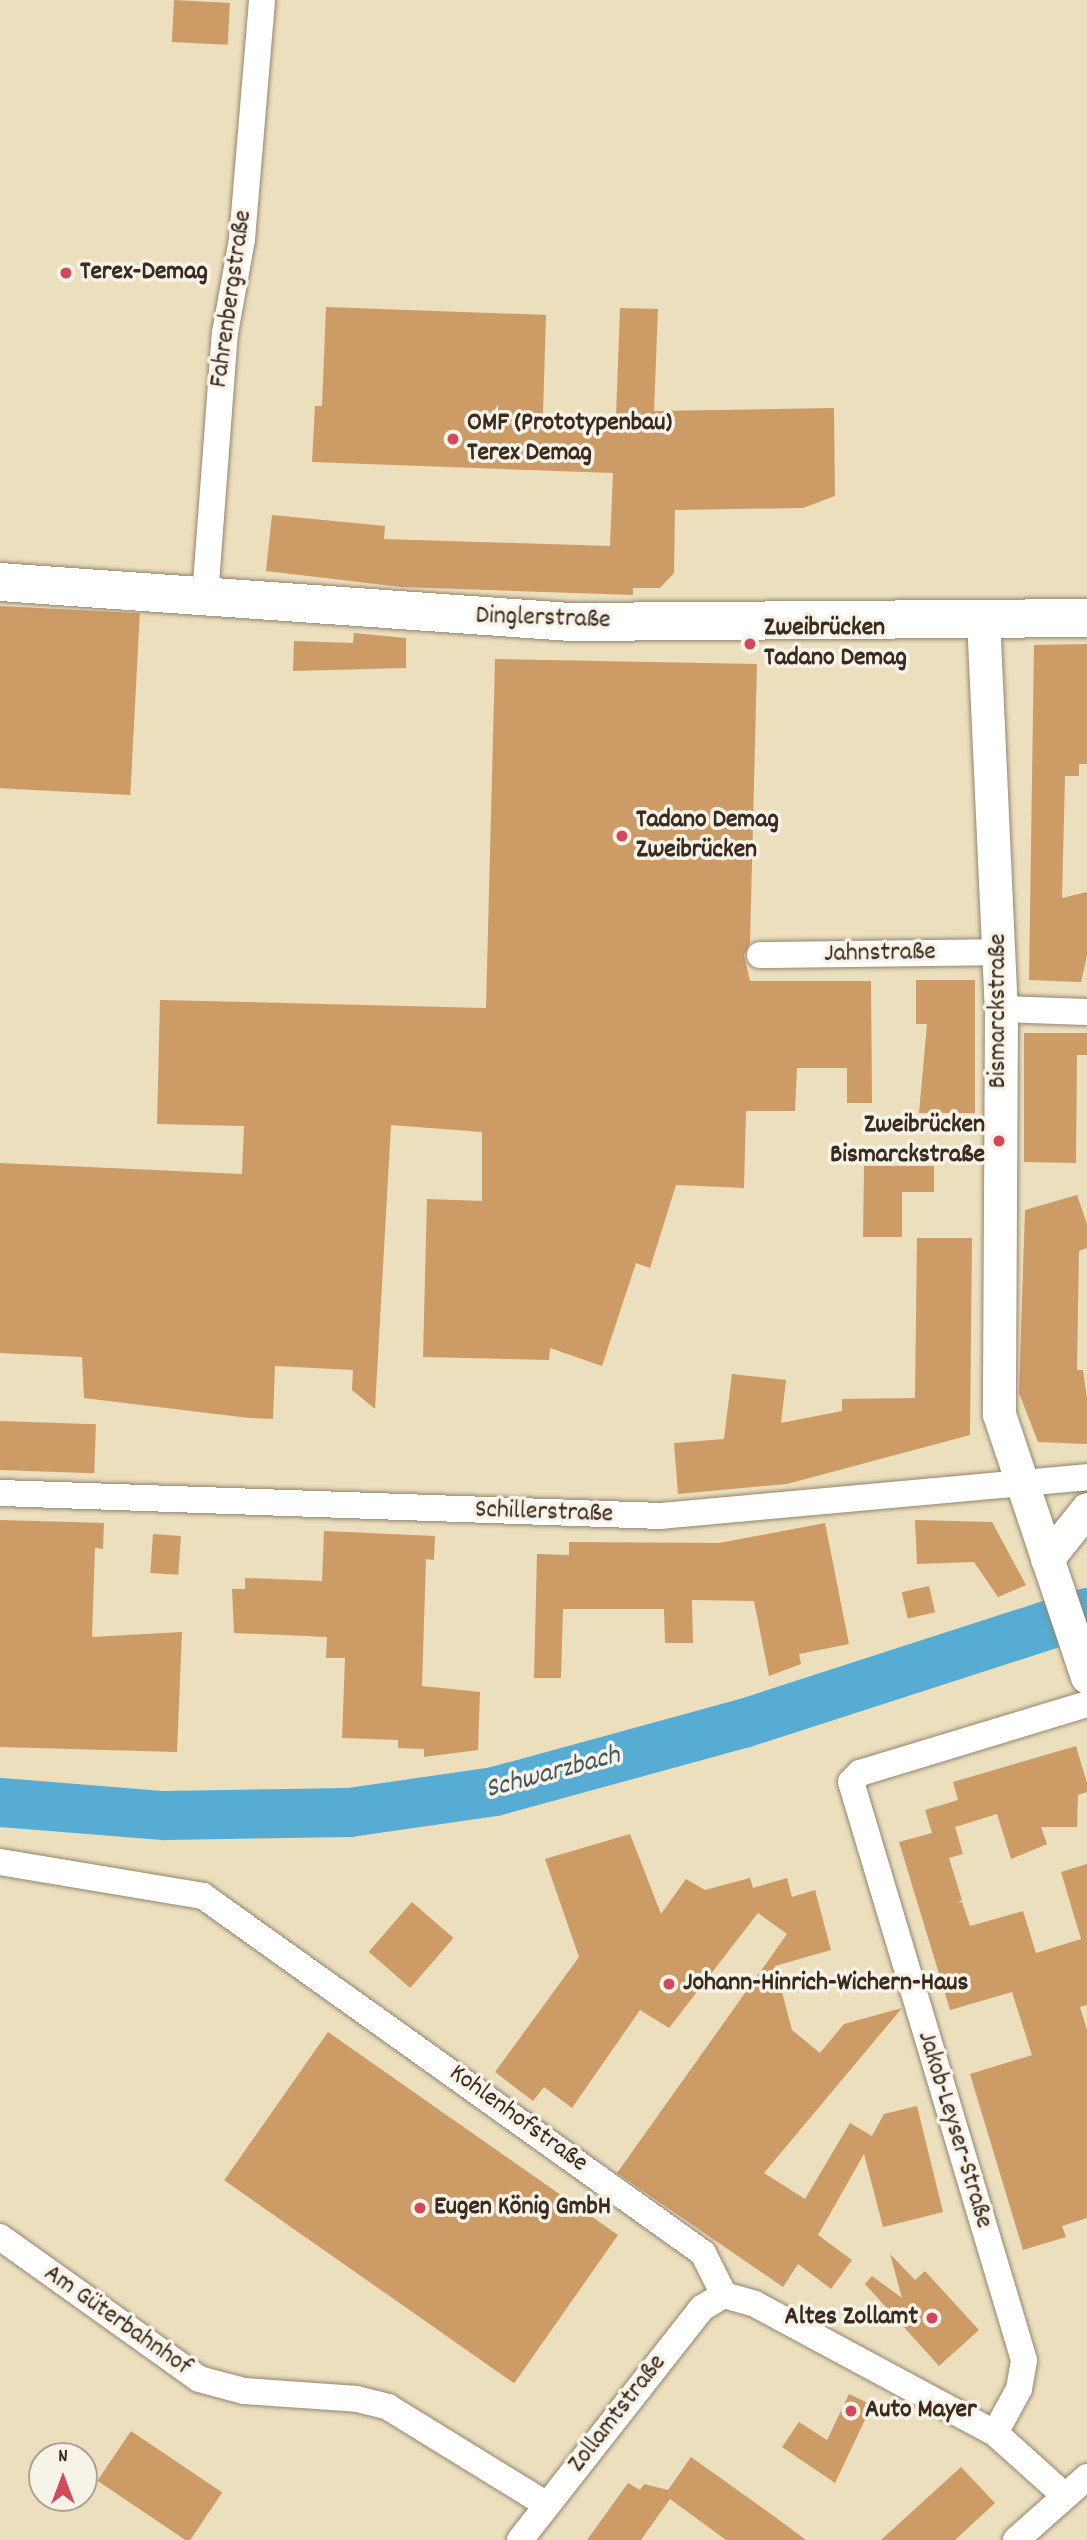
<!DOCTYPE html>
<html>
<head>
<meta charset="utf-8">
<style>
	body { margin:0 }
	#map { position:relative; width:1087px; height:2540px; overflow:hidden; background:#ecdfbe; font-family:Dekko,sans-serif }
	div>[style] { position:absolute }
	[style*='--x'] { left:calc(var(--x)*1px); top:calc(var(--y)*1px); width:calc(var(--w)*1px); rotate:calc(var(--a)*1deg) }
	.river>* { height:49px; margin:-24.5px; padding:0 24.5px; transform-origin:24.5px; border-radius:24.5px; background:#56acd3 }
	.building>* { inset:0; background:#cd9b66; transform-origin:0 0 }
	.roads { filter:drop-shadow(0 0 2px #94846e) drop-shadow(0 0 2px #94846e) }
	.minor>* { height:26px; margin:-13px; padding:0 13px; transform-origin:13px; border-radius:13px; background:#fff }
	.tertiary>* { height:33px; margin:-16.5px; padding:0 16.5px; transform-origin:16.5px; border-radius:16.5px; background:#fff }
	.secondary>* { height:38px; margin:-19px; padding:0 19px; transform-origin:19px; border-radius:19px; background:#fff }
	.dots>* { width:19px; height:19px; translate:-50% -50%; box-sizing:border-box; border:4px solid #f7f3e8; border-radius:50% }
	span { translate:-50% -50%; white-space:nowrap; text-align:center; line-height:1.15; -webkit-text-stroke:7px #f7f3e8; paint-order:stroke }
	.poi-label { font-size:26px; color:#3b2a1e; font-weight:700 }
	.left { translate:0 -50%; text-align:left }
	.right { translate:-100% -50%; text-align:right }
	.street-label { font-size:26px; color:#3b2a1e }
	.water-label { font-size:28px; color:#44585d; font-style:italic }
	.north { position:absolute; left:28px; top:2442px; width:70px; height:70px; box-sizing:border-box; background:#f7f3e8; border:2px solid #aca397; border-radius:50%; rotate:0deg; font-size:19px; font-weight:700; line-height:28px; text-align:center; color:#3b2a1e }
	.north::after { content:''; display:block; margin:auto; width:24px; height:32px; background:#d1495b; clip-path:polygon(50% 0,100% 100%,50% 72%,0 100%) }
</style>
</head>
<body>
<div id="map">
	<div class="river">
		<i style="--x:0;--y:1802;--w:164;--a:4.6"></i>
		<i style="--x:163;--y:1815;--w:186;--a:-0.9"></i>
		<i style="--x:349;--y:1812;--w:147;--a:-8.2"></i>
		<i style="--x:494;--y:1791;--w:258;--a:-15.3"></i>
		<i style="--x:743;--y:1723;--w:361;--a:-17.9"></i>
	</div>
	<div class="building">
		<i style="left:174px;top:0;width:56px;height:42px;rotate:3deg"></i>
		<i style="clip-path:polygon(326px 307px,546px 315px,543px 414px,616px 417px,620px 308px,658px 309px,654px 411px,834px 408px,835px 496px,803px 508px,675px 510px,674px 573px,660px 588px,633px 588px,633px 595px,401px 587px,266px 571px,272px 515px,385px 526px,384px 539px,610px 546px,613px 473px,312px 462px,315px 406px,322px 406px)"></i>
		<i style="left:0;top:606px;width:140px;height:182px;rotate:3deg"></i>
		<i style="clip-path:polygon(354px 633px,406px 638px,406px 668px,293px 671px,294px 641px,353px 643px)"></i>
		<i style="clip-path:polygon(1087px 644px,1087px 764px,1079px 764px,1079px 776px,1065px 776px,1062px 898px,1087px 892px,1087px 956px,1081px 982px,1029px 980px,1034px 645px)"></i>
		<i style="clip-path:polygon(495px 659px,757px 664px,750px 943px,744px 955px,750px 981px,871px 981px,872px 1103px,847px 1103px,847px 1068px,797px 1068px,795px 1111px,746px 1111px,744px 1188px,676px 1185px,650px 1268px,636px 1263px,602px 1366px,550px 1348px,549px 1360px,423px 1357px,427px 1199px,482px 1201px,482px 1132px,391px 1125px,375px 1409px,352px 1390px,353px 1370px,275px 1366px,273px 1419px,249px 1418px,84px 1398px,82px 1357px,0 1353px,0 1163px,242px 1174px,244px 1126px,157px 1124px,160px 1000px,486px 1008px)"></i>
		<i style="clip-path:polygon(916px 980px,975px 980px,975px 1113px,919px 1113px,927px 1024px,916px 1024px)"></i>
		<i style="clip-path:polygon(1024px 1033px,1087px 1033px,1087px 1055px,1077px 1055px,1076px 1163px,1024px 1162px)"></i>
		<i style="clip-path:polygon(864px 1166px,934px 1166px,934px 1192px,902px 1192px,902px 1237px,863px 1237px)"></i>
		<i style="clip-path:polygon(1077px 1195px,1087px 1224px,1087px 1248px,1079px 1251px,1077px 1370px,1083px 1370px,1087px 1398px,1087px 1444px,1038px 1442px,1019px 1393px,1025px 1210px)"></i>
		<i style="clip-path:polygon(917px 1238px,972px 1238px,970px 1435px,787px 1484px,678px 1494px,674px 1443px,724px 1439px,732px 1374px,786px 1380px,781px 1423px,842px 1411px,842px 1399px,915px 1398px)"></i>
		<i style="left:0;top:1421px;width:96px;height:49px;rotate:2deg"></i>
		<i style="clip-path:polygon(0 1520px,104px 1523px,103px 1549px,95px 1548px,92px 1637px,182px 1632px,177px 1752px,0 1747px)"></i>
		<i style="clip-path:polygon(915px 1520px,992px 1522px,1026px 1585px,998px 1597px,974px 1562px,917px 1564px)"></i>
		<i style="clip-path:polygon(825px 1523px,849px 1644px,799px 1654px,801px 1664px,769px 1676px,754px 1601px,692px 1600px,693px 1643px,665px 1643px,664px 1609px,563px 1609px,561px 1678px,534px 1678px,537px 1554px,569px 1555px,569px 1542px,719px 1543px)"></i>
		<i style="clip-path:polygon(324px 1531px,435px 1536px,434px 1560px,426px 1559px,422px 1686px,480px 1692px,478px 1750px,424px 1757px,424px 1749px,398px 1748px,398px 1740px,342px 1738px,345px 1658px,326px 1658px,327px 1637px,234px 1633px,232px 1589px,245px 1589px,245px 1578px,322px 1581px)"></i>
		<i style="left:153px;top:1534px;width:28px;height:39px;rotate:4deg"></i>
		<i style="left:929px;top:1586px;width:27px;height:28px;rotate:77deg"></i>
		<i style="clip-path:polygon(1076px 1746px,1087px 1783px,1087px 1792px,1078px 1795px,1077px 1827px,1041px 1827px,1047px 1844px,1011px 1859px,997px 1814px,955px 1827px,963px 1854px,949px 1858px,962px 1900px,957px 1903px,962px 1902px,970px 1926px,1023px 1911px,1036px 1953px,1081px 1939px,1061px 1872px,1087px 1864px,1087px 2005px,1080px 2007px,1087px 2030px,1087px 2218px,1062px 2226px,1066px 2237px,1023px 2250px,970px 2074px,1032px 2055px,1012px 1992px,950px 2010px,899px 1842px,932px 1833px,925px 1810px,958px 1800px,953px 1782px)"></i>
		<i style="clip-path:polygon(630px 1834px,661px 1914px,686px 1879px,705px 1890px,750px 1878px,753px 1888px,787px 1878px,792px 1897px,815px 1890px,831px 1950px,775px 1966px,792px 2030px,820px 2053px,844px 2024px,902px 2008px,764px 2173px,805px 2199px,850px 2123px,872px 2136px,884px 2114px,917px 2106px,943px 2212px,883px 2227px,864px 2154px,818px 2235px,852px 2260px,831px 2289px,798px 2264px,783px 2287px,617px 2173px,787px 1934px,758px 1913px,669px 2028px,640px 2010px,572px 2108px,544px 2087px,533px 2101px,495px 2072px,579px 1957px,545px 1859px)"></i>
		<i style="left:412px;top:1902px;width:55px;height:66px;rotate:41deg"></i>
		<i style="left:328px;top:2032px;width:354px;height:181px;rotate:35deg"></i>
		<i style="clip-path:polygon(890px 2254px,915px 2280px,925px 2271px,979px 2330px,939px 2366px,865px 2284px,872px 2276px,902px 2298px)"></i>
		<i style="clip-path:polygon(849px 2394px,872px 2405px,835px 2483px,782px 2447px,799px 2422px,827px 2440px)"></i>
		<i style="left:131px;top:2431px;width:110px;height:60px;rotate:34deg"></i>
		<i style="clip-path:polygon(691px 2457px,764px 2509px,806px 2540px,726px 2540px,670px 2499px,641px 2540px,587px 2540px,628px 2483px,640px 2490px,644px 2484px,668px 2490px)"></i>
		<i style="clip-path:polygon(961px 2467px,995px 2503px,955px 2540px,881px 2540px)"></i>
	</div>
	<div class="roads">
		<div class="minor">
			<i style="--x:205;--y:597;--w:265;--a:-85.7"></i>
			<i style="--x:225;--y:333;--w:96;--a:-79.7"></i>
			<i style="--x:242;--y:239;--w:240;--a:-85.2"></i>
			<i style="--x:760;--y:955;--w:240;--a:-0.7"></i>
			<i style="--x:1001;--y:1009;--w:86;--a:2"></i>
			<i style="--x:0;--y:1493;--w:661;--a:1.99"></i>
			<i style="--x:661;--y:1516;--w:428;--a:-5.2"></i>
			<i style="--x:0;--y:1862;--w:206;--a:9.5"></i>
			<i style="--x:203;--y:1896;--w:614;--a:35.53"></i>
			<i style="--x:703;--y:2253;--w:47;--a:63.4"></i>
			<i style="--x:724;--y:2295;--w:32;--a:16"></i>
			<i style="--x:755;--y:2304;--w:272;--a:28.3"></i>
			<i style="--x:995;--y:2433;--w:94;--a:42"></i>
			<i style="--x:0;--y:2237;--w:244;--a:35.5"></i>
			<i style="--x:199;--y:2379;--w:47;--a:14.9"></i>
			<i style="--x:244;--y:2391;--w:113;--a:4"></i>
			<i style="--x:357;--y:2399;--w:32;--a:14"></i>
			<i style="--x:388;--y:2407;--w:187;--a:31.6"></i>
			<i style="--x:995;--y:2433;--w:50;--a:-61.4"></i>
			<i style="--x:1019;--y:2389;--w:29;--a:-80"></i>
			<i style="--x:1024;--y:2360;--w:603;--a:-106.66"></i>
			<i style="--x:851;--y:1782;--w:13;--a:-45"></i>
			<i style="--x:860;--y:1773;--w:237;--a:-16.9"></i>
			<i style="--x:520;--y:2540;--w:295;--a:-51.9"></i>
			<i style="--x:702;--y:2308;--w:26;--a:-31"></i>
			<i style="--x:1016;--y:2540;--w:95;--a:-41.6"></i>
		</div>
		<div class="tertiary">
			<i style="--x:983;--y:617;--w:392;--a:87.4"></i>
			<i style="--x:1001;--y:1009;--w:405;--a:90.3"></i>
			<i style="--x:999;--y:1414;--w:277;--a:71.5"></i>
			<i style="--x:1047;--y:1559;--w:64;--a:-51.3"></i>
		</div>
		<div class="secondary">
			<i style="--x:0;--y:582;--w:571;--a:4.01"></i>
			<i style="--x:570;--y:622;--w:517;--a:-0.44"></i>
		</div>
	</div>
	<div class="dots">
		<i style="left:66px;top:273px;background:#d1495b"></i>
		<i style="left:453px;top:439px;background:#d1495b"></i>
		<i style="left:750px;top:644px;background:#d1495b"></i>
		<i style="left:622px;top:836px;background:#d1495b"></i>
		<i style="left:999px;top:1141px;background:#d1495b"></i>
		<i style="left:669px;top:1984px;background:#d1495b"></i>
		<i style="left:420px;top:2208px;background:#d1495b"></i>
		<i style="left:932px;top:2318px;background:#d1495b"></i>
		<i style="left:851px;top:2411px;background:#d1495b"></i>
	</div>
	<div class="poi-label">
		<span class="left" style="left:80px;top:273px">Terex-Demag</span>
		<span class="left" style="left:467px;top:439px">OMF (Prototypenbau)<br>Terex Demag</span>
		<span class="left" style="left:764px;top:644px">Zweibrücken<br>Tadano Demag</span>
		<span class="left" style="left:636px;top:836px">Tadano Demag<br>Zweibrücken</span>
		<span class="right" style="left:985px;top:1141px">Zweibrücken<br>Bismarckstraße</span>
		<span class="left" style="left:683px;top:1984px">Johann-Hinrich-Wichern-Haus</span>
		<span class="left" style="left:434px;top:2208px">Eugen König GmbH</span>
		<span class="right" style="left:918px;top:2318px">Altes Zollamt</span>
		<span class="left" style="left:865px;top:2411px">Auto Mayer</span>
	</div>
	<div class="street-label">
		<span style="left:232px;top:299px;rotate:-82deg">Fahrenbergstraße</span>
		<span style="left:543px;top:619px;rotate:2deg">Dinglerstraße</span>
		<span style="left:880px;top:954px;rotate:-1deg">Jahnstraße</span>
		<span style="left:999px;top:1011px;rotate:-90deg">Bismarckstraße</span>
		<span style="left:544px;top:1513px;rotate:2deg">Schillerstraße</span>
		<span style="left:518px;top:2119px;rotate:36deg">Kohlenhofstraße</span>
		<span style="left:954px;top:2130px;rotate:73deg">Jakob-Leyser-Straße</span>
		<span style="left:117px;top:2321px;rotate:35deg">Am Güterbahnhof</span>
		<span style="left:618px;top:2414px;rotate:-52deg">Zollamtstraße</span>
	</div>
	<div class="water-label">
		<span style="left:553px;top:1774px;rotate:-15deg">Schwarzbach</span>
	</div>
	<div class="north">N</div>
</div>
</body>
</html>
